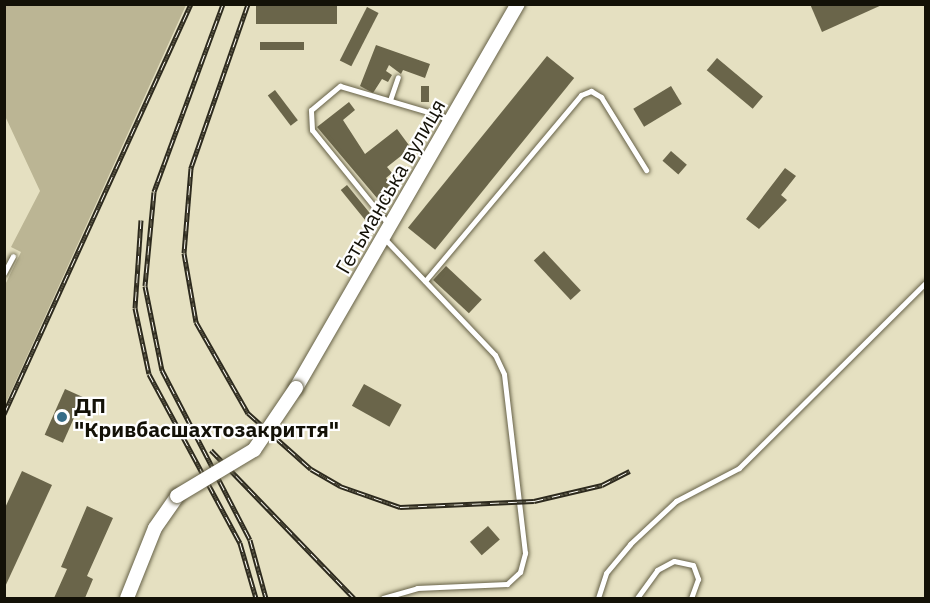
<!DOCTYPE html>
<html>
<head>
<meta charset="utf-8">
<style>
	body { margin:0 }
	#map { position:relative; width:930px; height:603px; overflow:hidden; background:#e5e0c1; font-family:"IBM Plex Sans",sans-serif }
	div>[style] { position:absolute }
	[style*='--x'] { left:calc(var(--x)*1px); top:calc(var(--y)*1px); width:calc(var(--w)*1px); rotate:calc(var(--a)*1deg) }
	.green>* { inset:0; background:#bbb594 }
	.building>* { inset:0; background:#6a654a; transform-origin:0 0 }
	.roads { filter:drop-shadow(0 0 2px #666147) drop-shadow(0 0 2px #666147) }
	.service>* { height:5px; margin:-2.5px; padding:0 2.5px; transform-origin:2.5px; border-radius:2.5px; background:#fff }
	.tertiary>* { height:14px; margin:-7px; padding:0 7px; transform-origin:7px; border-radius:7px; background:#fff }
	.rail>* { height:5px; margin-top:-2.5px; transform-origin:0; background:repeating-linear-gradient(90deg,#fff 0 9px,#2d2a1e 0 18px); box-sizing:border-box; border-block:2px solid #2d2a1e }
	.bridges { filter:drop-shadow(0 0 2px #666147) drop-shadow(0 0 2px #666147) }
	.tertiary-bridge>* { height:14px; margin:-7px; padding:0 7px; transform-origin:7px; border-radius:7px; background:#fff }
	.dots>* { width:16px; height:16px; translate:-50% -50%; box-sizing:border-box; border:3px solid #fff; border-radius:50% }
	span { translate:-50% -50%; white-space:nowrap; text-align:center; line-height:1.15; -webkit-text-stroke:4.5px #fff; paint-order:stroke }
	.street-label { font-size:21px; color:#131107 }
	.poi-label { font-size:21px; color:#131107; font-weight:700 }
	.left { translate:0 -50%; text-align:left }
	.frame { position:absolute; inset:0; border:6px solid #131107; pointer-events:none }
</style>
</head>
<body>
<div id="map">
	<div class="green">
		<i style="clip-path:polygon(5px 4px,186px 5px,5px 405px,5px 285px,21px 252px,11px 247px,40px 191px,5px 116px)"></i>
	</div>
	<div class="building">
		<i style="left:256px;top:4px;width:81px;height:20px"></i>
		<i style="clip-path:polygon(810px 4px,884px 4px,822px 32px)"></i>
		<i style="left:367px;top:7px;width:13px;height:60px;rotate:27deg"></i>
		<i style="left:304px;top:42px;width:8px;height:44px;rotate:90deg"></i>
		<i style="clip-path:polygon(376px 45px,430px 64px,425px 78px,403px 70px,401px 74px,389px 65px,386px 71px,392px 75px,388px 82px,382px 79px,373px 93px,360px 86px)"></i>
		<i style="left:547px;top:56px;width:35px;height:221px;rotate:39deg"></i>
		<i style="left:717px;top:58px;width:60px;height:16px;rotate:40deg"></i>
		<i style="left:421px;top:86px;width:8px;height:16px"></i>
		<i style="left:671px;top:86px;width:21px;height:44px;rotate:59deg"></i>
		<i style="left:275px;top:90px;width:38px;height:9px;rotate:53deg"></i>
		<i style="clip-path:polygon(349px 102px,355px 110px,343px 120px,365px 154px,397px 129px,411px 148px,387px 167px,392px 173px,386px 178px,397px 192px,382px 204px,317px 127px)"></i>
		<i style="left:671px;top:151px;width:21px;height:13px;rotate:41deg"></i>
		<i style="clip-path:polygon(785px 168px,796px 176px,781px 195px,787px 200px,759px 229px,746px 219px)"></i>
		<i style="left:347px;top:185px;width:40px;height:8px;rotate:51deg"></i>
		<i style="left:544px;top:251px;width:54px;height:14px;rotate:47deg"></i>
		<i style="left:446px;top:266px;width:49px;height:19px;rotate:43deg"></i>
		<i style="left:364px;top:384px;width:43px;height:25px;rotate:29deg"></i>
		<i style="left:65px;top:389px;width:20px;height:50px;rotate:24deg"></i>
		<i style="clip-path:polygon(22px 471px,52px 485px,4px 589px,4px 510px)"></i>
		<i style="clip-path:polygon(87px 506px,113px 518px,87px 576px,93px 579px,85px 598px,54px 598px,67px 569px,61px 567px)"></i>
		<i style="left:488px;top:526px;width:18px;height:24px;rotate:49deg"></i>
	</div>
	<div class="roads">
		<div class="service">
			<i style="--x:390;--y:100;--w:24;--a:-71"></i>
			<i style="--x:389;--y:225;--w:122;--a:-129"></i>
			<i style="--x:312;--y:130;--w:20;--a:-93"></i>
			<i style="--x:311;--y:110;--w:38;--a:-40"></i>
			<i style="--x:340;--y:86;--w:117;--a:16.4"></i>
			<i style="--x:4;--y:273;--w:19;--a:-62"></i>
			<i style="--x:425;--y:281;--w:243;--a:-50"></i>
			<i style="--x:581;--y:95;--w:11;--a:-22"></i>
			<i style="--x:591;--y:91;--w:12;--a:31"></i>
			<i style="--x:601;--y:97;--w:86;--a:58.3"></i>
			<i style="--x:383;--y:598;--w:35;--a:-16"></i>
			<i style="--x:417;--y:588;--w:90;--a:-2.5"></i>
			<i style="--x:507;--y:584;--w:18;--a:-43"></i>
			<i style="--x:520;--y:572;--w:20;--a:-75"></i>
			<i style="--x:525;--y:553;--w:180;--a:-96.7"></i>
			<i style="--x:504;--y:374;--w:21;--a:-115"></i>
			<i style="--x:495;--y:355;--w:161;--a:-133.5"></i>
			<i style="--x:598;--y:598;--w:26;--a:-72"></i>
			<i style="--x:606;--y:573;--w:38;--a:-50"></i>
			<i style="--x:630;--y:544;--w:63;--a:-43.1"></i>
			<i style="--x:676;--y:501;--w:71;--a:-27.6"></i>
			<i style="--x:739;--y:468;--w:264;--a:-44.8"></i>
			<i style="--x:637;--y:598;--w:34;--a:-54"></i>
			<i style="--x:657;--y:570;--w:19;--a:-28"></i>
			<i style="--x:674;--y:561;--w:19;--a:12"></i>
			<i style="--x:693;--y:565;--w:15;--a:70"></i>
			<i style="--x:698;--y:579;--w:20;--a:110"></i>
		</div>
		<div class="tertiary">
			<i style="--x:296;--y:388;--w:444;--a:-60"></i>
			<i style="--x:127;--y:598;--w:75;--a:-68.2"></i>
			<i style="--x:155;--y:528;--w:39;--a:-55"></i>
		</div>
	</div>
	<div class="rail">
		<i style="--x:223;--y:4;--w:200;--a:110.2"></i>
		<i style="--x:154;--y:192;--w:94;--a:95.5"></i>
		<i style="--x:145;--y:286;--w:86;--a:78.6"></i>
		<i style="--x:162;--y:370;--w:191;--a:62.6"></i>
		<i style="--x:250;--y:540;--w:60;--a:74.6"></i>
		<i style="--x:248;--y:4;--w:174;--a:109.2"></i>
		<i style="--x:191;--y:168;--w:85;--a:94.7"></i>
		<i style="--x:184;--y:253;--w:70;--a:80.1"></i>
		<i style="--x:196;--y:322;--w:105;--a:60.3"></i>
		<i style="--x:248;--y:413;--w:84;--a:41.6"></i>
		<i style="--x:311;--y:469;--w:34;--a:30"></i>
		<i style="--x:340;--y:486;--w:64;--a:19.3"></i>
		<i style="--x:400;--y:507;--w:134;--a:-2.6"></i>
		<i style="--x:534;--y:501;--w:70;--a:-13.2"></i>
		<i style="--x:602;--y:485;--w:31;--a:-27"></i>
		<i style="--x:141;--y:220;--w:88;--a:93.9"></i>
		<i style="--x:135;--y:308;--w:67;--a:78"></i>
		<i style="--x:149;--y:374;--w:192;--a:61.7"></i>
		<i style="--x:240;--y:543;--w:57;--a:73.8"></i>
		<i style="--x:4;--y:414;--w:451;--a:-65.5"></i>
		<i style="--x:211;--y:450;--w:206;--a:46"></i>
	</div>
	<div class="bridges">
		<div class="tertiary-bridge">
			<i style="--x:177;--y:496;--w:90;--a:-30.9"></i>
			<i style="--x:254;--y:450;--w:75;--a:-55.9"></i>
		</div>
	</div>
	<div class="dots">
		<i style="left:62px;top:417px;background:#366d88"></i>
	</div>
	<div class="street-label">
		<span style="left:390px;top:186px;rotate:-60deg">Гетьманська вулиця</span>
	</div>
	<div class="poi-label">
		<span class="left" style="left:74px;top:417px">ДП<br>"Кривбасшахтозакриття"</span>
	</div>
	<div class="frame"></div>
</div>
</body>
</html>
